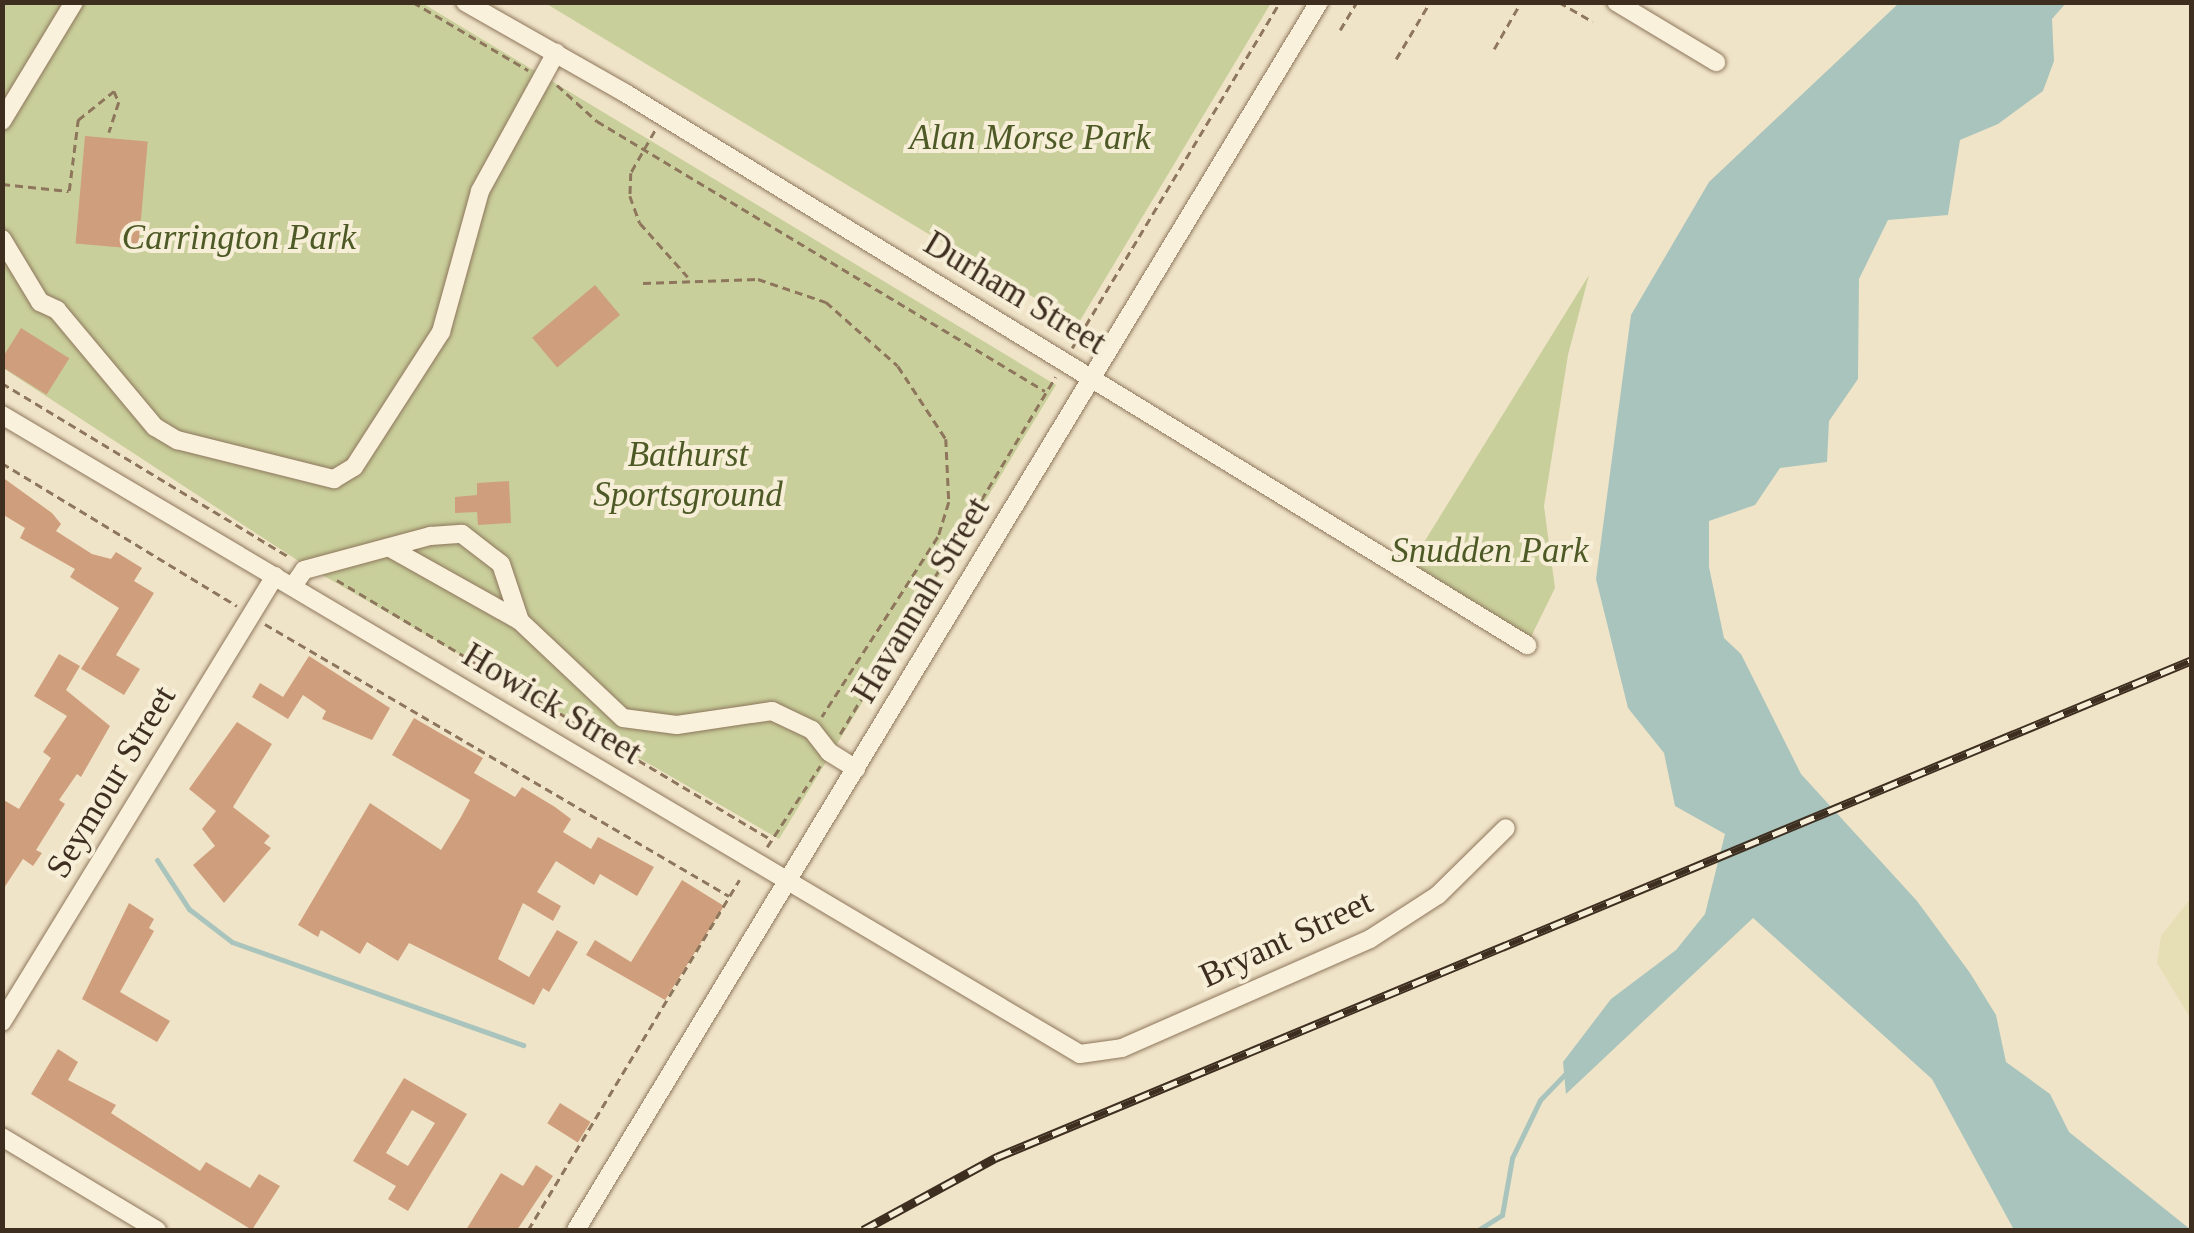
<!DOCTYPE html>
<html>
<head>
<meta charset="utf-8">
<style>
	body { margin:0 }
	#map { position:relative; width:2194px; height:1233px; overflow:hidden; background:#f0e4c8; font-family:"Times New Roman",serif }
	div>[style] { position:absolute }
	[style*='--x'] { left:calc(var(--x)*1px); top:calc(var(--y)*1px); width:calc(var(--w)*1px); rotate:calc(var(--a)*1deg) }
	.farmland>* { inset:0; background:#e6deb5 }
	.green>* { inset:0; background:#c9cf9b }
	.water>* { inset:0; background:#a9c4bc }
	.stream>* { height:5px; margin:-2.5px; padding:0 2.5px; transform-origin:2.5px; border-radius:2.5px; background:#a9c4bc }
	.building>* { inset:0; background:#cf9f7d; transform-origin:0 0 }
	.path>* { height:2.5px; margin-top:-1.25px; transform-origin:0; background:repeating-linear-gradient(90deg,#8d765c 0 8px,transparent 0 13px) }
	.roads { filter:drop-shadow(0 0 2px #8d765c) drop-shadow(0 0 2px #8d765c) }
	.minor>* { height:18px; margin:-9px; padding:0 9px; transform-origin:9px; border-radius:9px; background:#faf1dc }
	.rail>* { height:9px; margin-top:-4.5px; transform-origin:0; background:repeating-linear-gradient(90deg,#f7eed8 0 15px,#3d2e20 0 30px); box-sizing:border-box; border-block:2px solid #3d2e20 }
	span { translate:-50% -50%; white-space:nowrap; text-align:center; line-height:1.15; -webkit-text-stroke:8px #f7eed8; paint-order:stroke }
	.park-label { font-size:35px; color:#4d5a26; font-style:italic }
	.street-label { font-size:35px; color:#3d2e20 }
	.frame { position:absolute; inset:0; border:5px solid #3d2e20; pointer-events:none }
</style>
</head>
<body>
<div id="map">
	<div class="farmland">
		<i style="clip-path:polygon(2191px 898px,2191px 1019px,2157px 963px,2161px 936px)"></i>
	</div>
	<div class="green">
		<i style="clip-path:polygon(2px 3px,422px 3px,1056px 385px,779px 839px,300px 562px,3px 368px)"></i>
		<i style="clip-path:polygon(545px 3px,1271px 3px,1078px 324px)"></i>
		<i style="clip-path:polygon(1589px 275px,1568px 355px,1544px 506px,1555px 588px,1527px 645px,1405px 573px)"></i>
	</div>
	<div class="water">
		<i style="clip-path:polygon(1899px 3px,2066px 3px,2052px 19px,2054px 61px,2043px 91px,1998px 124px,1960px 140px,1948px 215px,1888px 220px,1859px 279px,1858px 379px,1829px 421px,1827px 462px,1780px 468px,1755px 505px,1709px 521px,1709px 567px,1724px 638px,1741px 654px,1801px 774px,1917px 901px,1970px 973px,1996px 1015px,2006px 1062px,2050px 1094px,2069px 1132px,2191px 1230px,2014px 1230px,1932px 1079px,1753px 918px,1566px 1094px,1563px 1062px,1611px 999px,1676px 950px,1705px 914px,1725px 834px,1675px 806px,1664px 753px,1628px 708px,1596px 579px,1631px 315px,1709px 182px)"></i>
	</div>
	<div class="stream">
		<i style="--x:157;--y:860;--w:59;--a:56.9"></i>
		<i style="--x:189;--y:909;--w:54;--a:37.5"></i>
		<i style="--x:232;--y:942;--w:309;--a:19.5"></i>
		<i style="--x:1478;--y:1230;--w:28;--a:-32"></i>
		<i style="--x:1502;--y:1215;--w:58;--a:-80"></i>
		<i style="--x:1512;--y:1158;--w:64;--a:-64.2"></i>
		<i style="--x:1540;--y:1100;--w:37;--a:-46"></i>
	</div>
	<div class="building">
		<i style="left:85px;top:136px;width:63px;height:108px;rotate:5deg"></i>
		<i style="left:595px;top:285px;width:39px;height:82px;rotate:50deg"></i>
		<i style="left:21px;top:328px;width:57px;height:43px;rotate:32deg"></i>
		<i style="clip-path:polygon(2px 477px,52px 513px,61px 524px,56px 531px,92px 554px,111px 559px,116px 552px,142px 568px,134px 581px,154px 593px,116px 655px,140px 669px,124px 695px,81px 669px,119px 608px,70px 577px,75px 569px,20px 538px,25px 528px,2px 514px)"></i>
		<i style="clip-path:polygon(509px 481px,511px 523px,478px 525px,477px 512px,455px 513px,455px 497px,477px 495px,477px 483px)"></i>
		<i style="clip-path:polygon(59px 654px,80px 666px,66px 690px,110px 726px,81px 777px,77px 774px,59px 800px,65px 804px,36px 850px,42px 853px,33px 866px,23px 859px,2px 891px,2px 799px,19px 809px,51px 758px,43px 752px,67px 716px,34px 696px)"></i>
		<i style="clip-path:polygon(309px 656px,390px 708px,372px 740px,322px 719px,326px 711px,303px 695px,288px 719px,252px 697px,260px 683px,283px 697px)"></i>
		<i style="clip-path:polygon(414px 718px,483px 758px,474px 773px,515px 797px,522px 787px,555px 807px,571px 819px,563px 832px,591px 849px,598px 837px,654px 867px,637px 896px,600px 874px,594px 885px,556px 861px,537px 892px,561px 906px,553px 921px,523px 903px,498px 959px,529px 977px,557px 930px,578px 942px,549px 992px,543px 988px,534px 1005px,409px 943px,398px 961px,367px 942px,360px 954px,321px 930px,318px 937px,298px 925px,370px 803px,441px 850px,461px 817px,470px 800px,392px 755px)"></i>
		<i style="clip-path:polygon(237px 722px,272px 744px,233px 807px,270px 836px,264px 843px,271px 848px,224px 903px,193px 865px,215px 846px,202px 829px,216px 811px,189px 789px)"></i>
		<i style="clip-path:polygon(682px 880px,724px 906px,665px 1000px,586px 955px,595px 940px,631px 962px)"></i>
		<i style="clip-path:polygon(129px 903px,154px 919px,149px 928px,154px 931px,120px 992px,170px 1021px,157px 1042px,82px 999px)"></i>
		<i style="clip-path:polygon(58px 1049px,78px 1062px,68px 1080px,116px 1105px,111px 1113px,200px 1171px,206px 1162px,250px 1188px,259px 1174px,280px 1186px,252px 1230px,31px 1094px)"></i>
		<i style="clip-path:polygon(evenodd,404px 1078px,467px 1114px,408px 1211px,388px 1199px,396px 1186px,353px 1161px,404px 1078px,412px 1110px,435px 1123px,408px 1166px,386px 1153px,412px 1110px)"></i>
		<i style="left:560px;top:1103px;width:36px;height:24px;rotate:32deg"></i>
		<i style="clip-path:polygon(536px 1165px,553px 1176px,517px 1230px,466px 1230px,501px 1173px,523px 1186px)"></i>
	</div>
	<div class="path">
		<i style="--x:413;--y:2;--w:134;--a:30.6"></i>
		<i style="--x:1559;--y:2;--w:39;--a:30"></i>
		<i style="--x:1340;--y:30;--w:33;--a:-59"></i>
		<i style="--x:1494;--y:49;--w:54;--a:-60.1"></i>
		<i style="--x:1396;--y:59;--w:66;--a:-59.2"></i>
		<i style="--x:557;--y:85;--w:54;--a:42"></i>
		<i style="--x:597;--y:121;--w:523;--a:31.08"></i>
		<i style="--x:655;--y:131;--w:48;--a:119.7"></i>
		<i style="--x:631;--y:173;--w:23;--a:92"></i>
		<i style="--x:630;--y:196;--w:29;--a:70"></i>
		<i style="--x:640;--y:223;--w:72;--a:48.4"></i>
		<i style="--x:2;--y:184;--w:67;--a:6"></i>
		<i style="--x:69;--y:191;--w:72;--a:-82.8"></i>
		<i style="--x:78;--y:120;--w:46;--a:-38.9"></i>
		<i style="--x:114;--y:91;--w:12;--a:66"></i>
		<i style="--x:119;--y:102;--w:32;--a:108"></i>
		<i style="--x:643;--y:283;--w:115;--a:-2"></i>
		<i style="--x:758;--y:279;--w:72;--a:18.7"></i>
		<i style="--x:826;--y:302;--w:96;--a:41.6"></i>
		<i style="--x:898;--y:366;--w:87;--a:56.7"></i>
		<i style="--x:946;--y:439;--w:63;--a:87.3"></i>
		<i style="--x:949;--y:502;--w:37;--a:107"></i>
		<i style="--x:938;--y:537;--w:214;--a:122.8"></i>
		<i style="--x:1072;--y:348;--w:404;--a:-59"></i>
		<i style="--x:2;--y:383;--w:336;--a:31.2"></i>
		<i style="--x:2;--y:463;--w:275;--a:31.3"></i>
		<i style="--x:337;--y:580;--w:507;--a:30.87"></i>
		<i style="--x:265;--y:624;--w:538;--a:30.38"></i>
		<i style="--x:840;--y:734;--w:417;--a:-58.9"></i>
		<i style="--x:767;--y:847;--w:97;--a:-56.8"></i>
		<i style="--x:528;--y:1230;--w:409;--a:-58.9"></i>
	</div>
	<div class="roads">
		<div class="minor">
			<i style="--x:465;--y:2;--w:184;--a:29.6"></i>
			<i style="--x:625;--y:93;--w:1058;--a:31.47"></i>
			<i style="--x:1616;--y:2;--w:117;--a:31"></i>
			<i style="--x:2;--y:121;--w:139;--a:-58.8"></i>
			<i style="--x:2;--y:239;--w:74;--a:58.9"></i>
			<i style="--x:40;--y:302;--w:19;--a:25"></i>
			<i style="--x:57;--y:310;--w:153;--a:50.1"></i>
			<i style="--x:155;--y:427;--w:26;--a:31"></i>
			<i style="--x:177;--y:440;--w:162;--a:14"></i>
			<i style="--x:334;--y:479;--w:23;--a:-31"></i>
			<i style="--x:354;--y:467;--w:161;--a:-57.2"></i>
			<i style="--x:441;--y:332;--w:146;--a:-74.5"></i>
			<i style="--x:480;--y:191;--w:158;--a:-61.2"></i>
			<i style="--x:2;--y:415;--w:1253;--a:30.66"></i>
			<i style="--x:1080;--y:1054;--w:42;--a:-8.1"></i>
			<i style="--x:1122;--y:1048;--w:271;--a:-23.7"></i>
			<i style="--x:1370;--y:939;--w:81;--a:-32.9"></i>
			<i style="--x:1438;--y:895;--w:95;--a:-44.6"></i>
			<i style="--x:390;--y:548;--w:149;--a:29.3"></i>
			<i style="--x:520;--y:621;--w:141;--a:43.3"></i>
			<i style="--x:623;--y:718;--w:54;--a:7.4"></i>
			<i style="--x:677;--y:725;--w:96;--a:-8.4"></i>
			<i style="--x:772;--y:711;--w:44;--a:25.4"></i>
			<i style="--x:812;--y:730;--w:28;--a:52"></i>
			<i style="--x:829;--y:752;--w:32;--a:32"></i>
			<i style="--x:293;--y:586;--w:19;--a:-55"></i>
			<i style="--x:304;--y:570;--w:131;--a:-15.1"></i>
			<i style="--x:430;--y:536;--w:32;--a:-4"></i>
			<i style="--x:462;--y:534;--w:49;--a:37.6"></i>
			<i style="--x:501;--y:564;--w:60;--a:71.6"></i>
			<i style="--x:2;--y:1022;--w:523;--a:-58.53"></i>
			<i style="--x:2;--y:1137;--w:181;--a:31"></i>
			<i style="--x:576;--y:1230;--w:1435;--a:-58.82"></i>
		</div>
	</div>
	<div class="rail">
		<i style="--x:863;--y:1230;--w:153;--a:-28.6"></i>
		<i style="--x:997;--y:1157;--w:1294;--a:-22.58"></i>
	</div>
	<div class="park-label">
		<span style="left:1030px;top:138px">Alan Morse Park</span>
		<span style="left:239px;top:238px">Carrington Park</span>
		<span style="left:688px;top:475px">Bathurst<br>Sportsground</span>
		<span style="left:1490px;top:551px">Snudden Park</span>
	</div>
	<div class="street-label">
		<span style="left:1015px;top:293px;rotate:31deg">Durham Street</span>
		<span style="left:921px;top:600px;rotate:-59deg">Havannah Street</span>
		<span style="left:552px;top:704px;rotate:31deg">Howick Street</span>
		<span style="left:111px;top:782px;rotate:-59deg">Seymour Street</span>
		<span style="left:1286px;top:939px;rotate:-25deg">Bryant Street</span>
	</div>
	<div class="frame"></div>
</div>
</body>
</html>
